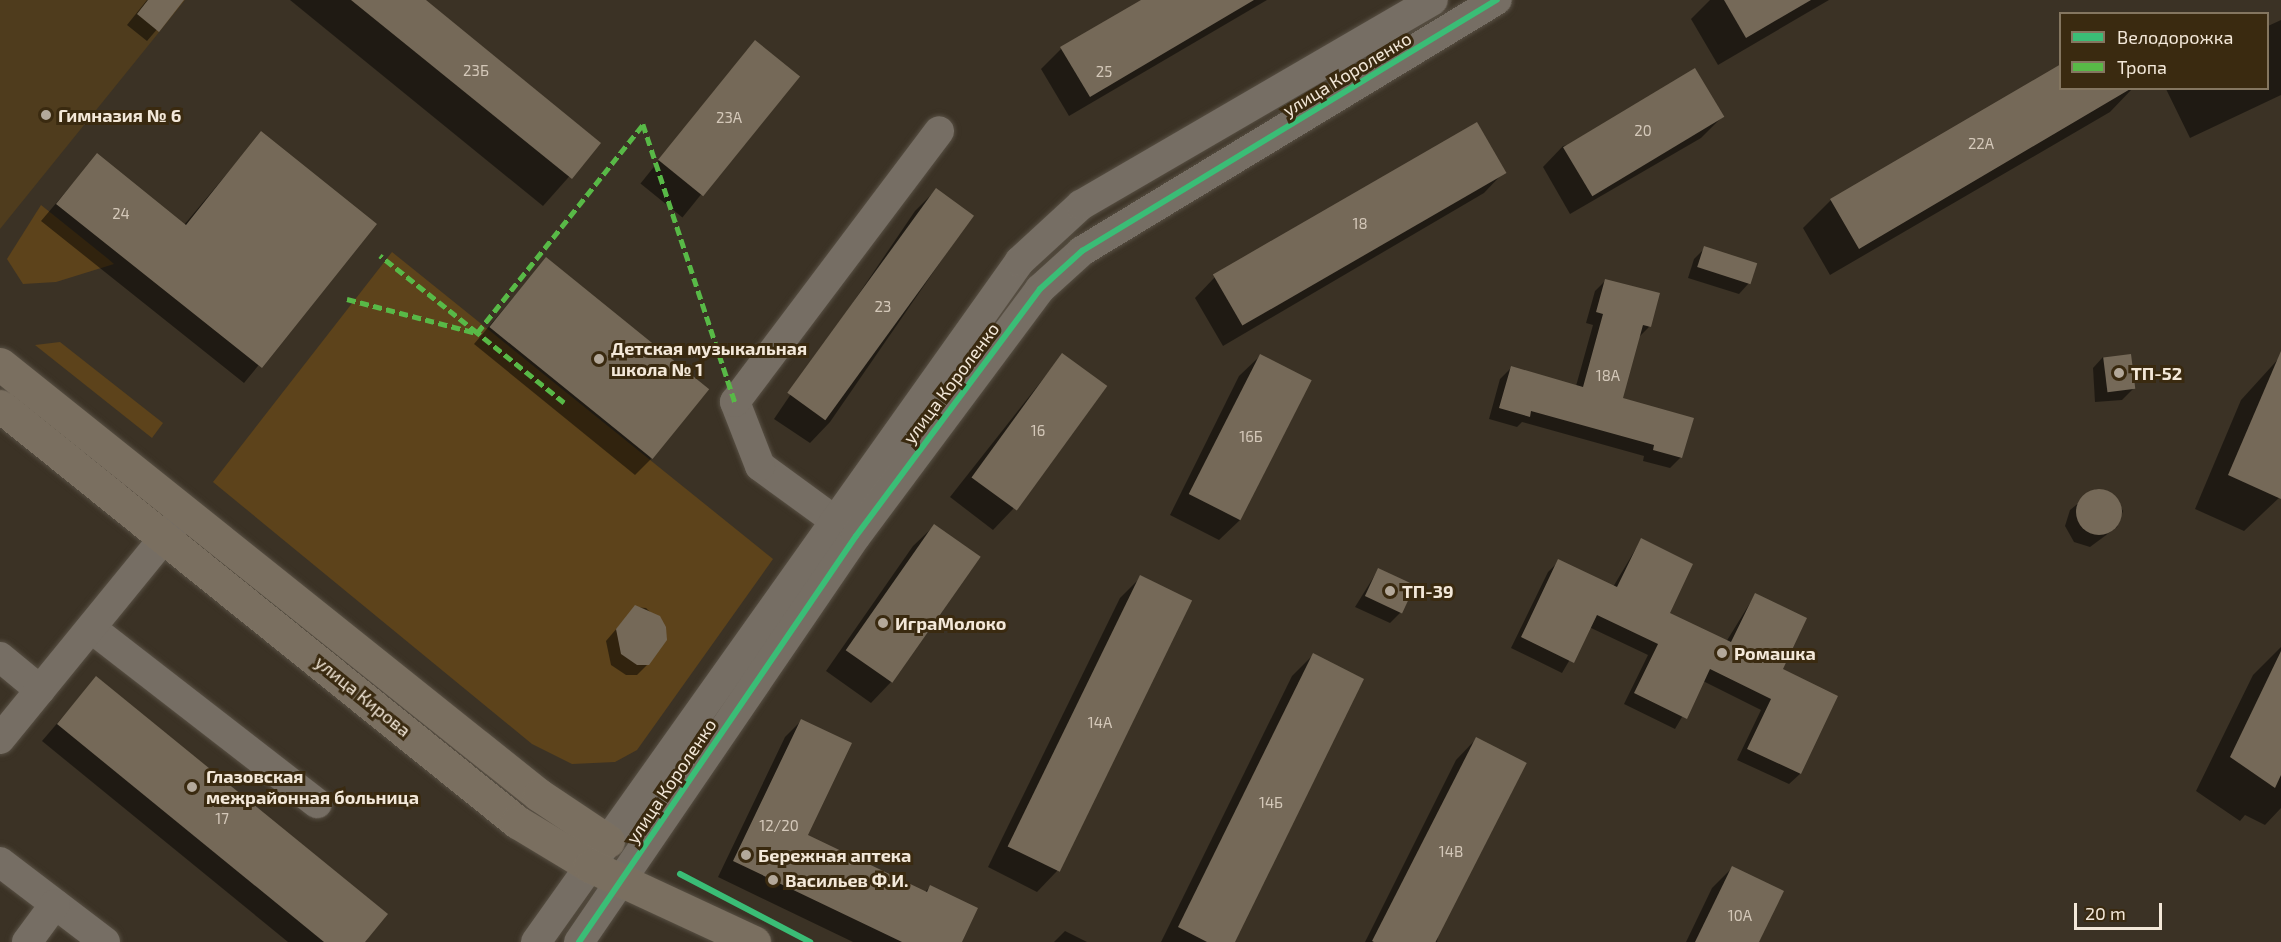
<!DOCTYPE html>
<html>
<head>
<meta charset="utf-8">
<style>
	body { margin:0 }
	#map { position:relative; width:2281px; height:942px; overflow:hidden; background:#3b3225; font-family:"Exo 2",sans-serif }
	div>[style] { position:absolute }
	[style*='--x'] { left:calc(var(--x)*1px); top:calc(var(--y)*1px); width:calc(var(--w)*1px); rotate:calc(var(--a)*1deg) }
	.built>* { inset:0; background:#4f3c1d }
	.green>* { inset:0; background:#5d431b }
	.shadow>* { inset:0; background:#0007; transform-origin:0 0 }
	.building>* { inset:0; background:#756958; transform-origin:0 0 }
	.round { border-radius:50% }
	.roads { filter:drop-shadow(0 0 2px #574f43) drop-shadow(0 0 2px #574f43) }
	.minor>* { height:30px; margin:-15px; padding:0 15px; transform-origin:15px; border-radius:15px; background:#766e64 }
	.major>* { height:33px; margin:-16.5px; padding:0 16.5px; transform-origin:16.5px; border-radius:16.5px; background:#7a6f60 }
	.quiet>* { height:4.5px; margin-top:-2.25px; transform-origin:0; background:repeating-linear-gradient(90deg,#58b947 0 9px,transparent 0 13.5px) }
	.cycleway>* { height:6px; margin:-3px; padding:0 3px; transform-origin:3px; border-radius:3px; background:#3abd76 }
	.dots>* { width:16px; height:16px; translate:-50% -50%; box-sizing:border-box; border:3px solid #3a2a10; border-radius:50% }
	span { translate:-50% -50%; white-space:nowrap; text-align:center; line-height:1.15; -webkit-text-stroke:6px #3a2a10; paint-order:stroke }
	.number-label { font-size:15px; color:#d4c8b9 }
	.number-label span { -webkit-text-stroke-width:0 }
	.street-label { font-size:18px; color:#f3e8d9 }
	.poi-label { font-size:18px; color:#f3e8d9; font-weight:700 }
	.left { translate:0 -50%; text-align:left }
	.legend { position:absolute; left:2059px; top:12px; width:210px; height:78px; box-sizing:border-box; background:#3a2a10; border:2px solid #847660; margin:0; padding:8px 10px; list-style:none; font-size:18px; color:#f3e8d9 }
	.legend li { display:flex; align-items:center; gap:12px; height:30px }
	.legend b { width:30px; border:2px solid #847660 }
	.scale { position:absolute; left:2074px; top:903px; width:88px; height:27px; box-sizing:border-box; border:3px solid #f3e8d9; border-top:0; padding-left:8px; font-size:18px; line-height:21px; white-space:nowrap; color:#f3e8d9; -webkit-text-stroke:4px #3a2a10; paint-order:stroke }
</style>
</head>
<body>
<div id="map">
	<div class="built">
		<i style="clip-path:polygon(0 0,185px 0,0 229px)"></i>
	</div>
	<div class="green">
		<i style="clip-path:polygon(41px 205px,107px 258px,114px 264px,56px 282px,23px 284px,7px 259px)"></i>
		<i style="clip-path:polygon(392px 252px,773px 559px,637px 750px,615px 762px,572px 764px,532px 744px,213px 482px)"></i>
		<i style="clip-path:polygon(60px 342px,163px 423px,152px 438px,35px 345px)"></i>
	</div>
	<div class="shadow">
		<i style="clip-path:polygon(147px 0,182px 0,147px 41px,127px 25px)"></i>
		<i style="clip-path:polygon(290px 0,423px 0,599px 143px,543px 206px)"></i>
		<i style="clip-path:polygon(1144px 0,1267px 0,1069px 116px,1041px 69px,1061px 49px)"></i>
		<i style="clip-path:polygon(1710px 0,1829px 0,1718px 65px,1691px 19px)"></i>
		<i style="clip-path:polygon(2281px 20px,2281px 95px,2190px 138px,2166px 89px,2268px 88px,2268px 26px)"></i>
		<i style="left:755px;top:42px;width:54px;height:182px;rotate:39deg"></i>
		<i style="clip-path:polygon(2060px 66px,2060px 88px,2133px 88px,2110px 112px,1830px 275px,1803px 228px,1831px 200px)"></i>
		<i style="clip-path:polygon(1722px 117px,1701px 138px,1570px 214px,1543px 167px,1563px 146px)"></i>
		<i style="clip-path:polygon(261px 133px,375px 224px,244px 383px,41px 221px,97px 155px,184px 225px)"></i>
		<i style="clip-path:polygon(1504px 172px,1484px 193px,1223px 346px,1195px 298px,1215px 277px)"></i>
		<i style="clip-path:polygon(936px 190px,972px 216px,830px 422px,810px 443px,774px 419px,915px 211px)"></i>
		<i style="clip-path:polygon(1705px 248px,1749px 283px,1739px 294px,1688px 278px,1694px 259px)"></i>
		<i style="clip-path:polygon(546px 259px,651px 459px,635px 475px,474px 344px)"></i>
		<i style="clip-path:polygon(1606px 280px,1649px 327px,1638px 338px,1621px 399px,1681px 457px,1670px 468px,1643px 461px,1644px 456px,1522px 422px,1517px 427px,1489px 419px,1500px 379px,1511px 368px,1576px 386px,1593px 325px,1586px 323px,1595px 291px)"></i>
		<i style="clip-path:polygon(1062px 355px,1013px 509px,993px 530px,950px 497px)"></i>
		<i style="clip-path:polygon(1260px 356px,1240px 520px,1219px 540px,1170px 515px,1239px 376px)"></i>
		<i style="clip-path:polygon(2281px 356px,2281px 496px,2244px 531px,2195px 509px,2241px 400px)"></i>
		<i style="clip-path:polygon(2103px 357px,2133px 389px,2122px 400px,2095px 402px,2093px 368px)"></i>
		<i style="clip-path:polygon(2096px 489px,2114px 495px,2123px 511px,2117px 527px,2090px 547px,2074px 542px,2065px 526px,2070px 510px)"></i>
		<i style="clip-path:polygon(934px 526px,891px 682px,871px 703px,826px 671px,913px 546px)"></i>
		<i style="clip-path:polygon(1641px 540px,1668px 614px,1726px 642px,1755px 595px,1781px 670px,1836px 697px,1800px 774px,1789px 784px,1737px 760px,1761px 710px,1703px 681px,1675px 729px,1624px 704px,1648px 655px,1589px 627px,1562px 673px,1511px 648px,1548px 572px,1559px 561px,1613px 587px)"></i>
		<i style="clip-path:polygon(1378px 570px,1401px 612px,1390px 623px,1355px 607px)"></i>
		<i style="clip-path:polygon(1141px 577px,1057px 871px,1037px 892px,988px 867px,1120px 598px)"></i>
		<i style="clip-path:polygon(635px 607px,646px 608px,665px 627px,648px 664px,637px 675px,626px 675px,611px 665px,606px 641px)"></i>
		<i style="clip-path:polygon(2281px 647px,2281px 808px,2265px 825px,2245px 815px,2240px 821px,2196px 791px,2253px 675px)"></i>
		<i style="clip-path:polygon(1313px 655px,1234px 942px,1161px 942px,1292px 676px)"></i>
		<i style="clip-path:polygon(96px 678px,363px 942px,288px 942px,42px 741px)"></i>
		<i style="clip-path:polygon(801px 721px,806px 836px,925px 892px,931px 886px,960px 942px,853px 942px,718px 877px,785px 737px)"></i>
		<i style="clip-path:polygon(1476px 739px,1437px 942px,1365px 942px,1456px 760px)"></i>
		<i style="clip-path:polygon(1733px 867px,1757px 942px,1686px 942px,1712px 888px)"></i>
		<i style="clip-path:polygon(1065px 931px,1087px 942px,1054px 942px)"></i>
	</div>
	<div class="building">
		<i style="clip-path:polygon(148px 0,184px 0,159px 32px,137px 14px)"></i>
		<i style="clip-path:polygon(351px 0,426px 0,601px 143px,572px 179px)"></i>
		<i style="clip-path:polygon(1141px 0,1254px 0,1090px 97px,1060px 47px)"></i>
		<i style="clip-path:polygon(1724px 0,1811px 0,1746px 38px)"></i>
		<i style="left:755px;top:40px;width:58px;height:154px;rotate:39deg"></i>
		<i style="clip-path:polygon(2061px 64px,2061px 88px,2132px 88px,1859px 249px,1830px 199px)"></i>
		<i style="left:1695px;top:68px;width:57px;height:154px;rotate:59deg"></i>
		<i style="left:1477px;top:122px;width:59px;height:305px;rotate:60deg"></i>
		<i style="clip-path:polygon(261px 131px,377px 224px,262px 368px,56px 204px,97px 153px,186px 225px)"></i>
		<i style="left:936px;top:188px;width:47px;height:253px;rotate:36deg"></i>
		<i style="left:1704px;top:246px;width:56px;height:22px;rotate:18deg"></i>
		<i style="left:546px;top:257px;width:210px;height:90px;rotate:39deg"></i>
		<i style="clip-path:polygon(1605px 279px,1660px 293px,1651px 327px,1643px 325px,1623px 398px,1694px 418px,1682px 458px,1653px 450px,1654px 445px,1531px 411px,1530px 417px,1499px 408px,1511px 366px,1583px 387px,1603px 314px,1596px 312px)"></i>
		<i style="clip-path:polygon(2281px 351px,2281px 499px,2228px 475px)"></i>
		<i style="left:1062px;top:353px;width:56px;height:154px;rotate:36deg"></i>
		<i style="left:1260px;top:354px;width:58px;height:157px;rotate:27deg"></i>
		<i style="left:2131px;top:354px;width:35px;height:28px;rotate:83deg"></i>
		<i class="round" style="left:2076px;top:489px;width:46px;height:46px"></i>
		<i style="left:934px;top:524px;width:57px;height:154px;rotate:35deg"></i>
		<i style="clip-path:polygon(1641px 538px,1693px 564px,1670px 613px,1731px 642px,1755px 593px,1807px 618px,1783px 669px,1838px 696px,1801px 774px,1747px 749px,1771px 699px,1710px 669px,1687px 719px,1634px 693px,1658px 644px,1597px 615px,1574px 663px,1521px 637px,1558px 559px,1617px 587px)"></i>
		<i style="left:1378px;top:568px;width:41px;height:31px;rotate:25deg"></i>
		<i style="left:1140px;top:575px;width:58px;height:302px;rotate:26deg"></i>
		<i style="clip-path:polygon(635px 605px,660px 616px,666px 627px,667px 640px,649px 665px,637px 665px,621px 654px,616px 629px)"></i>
		<i style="clip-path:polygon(2281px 651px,2281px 775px,2275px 788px,2230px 757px)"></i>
		<i style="clip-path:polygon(1313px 653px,1364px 679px,1235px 942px,1207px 942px,1178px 927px)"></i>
		<i style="clip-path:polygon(96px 676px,388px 914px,365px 942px,324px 942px,57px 724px)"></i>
		<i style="clip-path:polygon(801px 719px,852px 743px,808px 835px,927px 892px,930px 885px,978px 908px,962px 942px,902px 942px,733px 861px)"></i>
		<i style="left:1476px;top:737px;width:57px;height:229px;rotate:27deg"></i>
		<i style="clip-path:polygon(1732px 866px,1784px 891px,1759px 942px,1695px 942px)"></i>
	</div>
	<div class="roads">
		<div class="minor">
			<i style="--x:849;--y:531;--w:110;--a:-143.9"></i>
			<i style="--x:760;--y:466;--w:69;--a:-111.3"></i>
			<i style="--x:735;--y:402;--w:339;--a:-53"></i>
			<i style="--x:91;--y:628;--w:286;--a:37.8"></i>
			<i style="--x:0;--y:657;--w:52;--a:39.5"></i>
			<i style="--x:0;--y:739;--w:285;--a:-50.8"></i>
			<i style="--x:0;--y:862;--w:132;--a:37.3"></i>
			<i style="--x:27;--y:942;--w:47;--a:-53.6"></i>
			<i style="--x:536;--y:942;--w:835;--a:-54.6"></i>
			<i style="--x:1020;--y:261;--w:83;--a:-42.6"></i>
			<i style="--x:1081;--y:205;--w:407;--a:-30.2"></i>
			<i style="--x:579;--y:942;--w:491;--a:-55.7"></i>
			<i style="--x:856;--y:536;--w:308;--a:-53.3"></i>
			<i style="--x:1040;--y:289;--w:57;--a:-42.1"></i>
			<i style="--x:1082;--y:251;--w:485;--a:-31.2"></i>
		</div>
		<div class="major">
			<i style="--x:0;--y:364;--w:690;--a:38.65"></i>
			<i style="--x:539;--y:795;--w:83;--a:33.7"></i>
			<i style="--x:0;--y:406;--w:664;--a:38.82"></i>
			<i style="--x:517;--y:822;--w:85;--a:31.1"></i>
			<i style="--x:590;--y:866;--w:181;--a:24.9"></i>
		</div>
	</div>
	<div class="quiet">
		<i style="--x:643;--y:124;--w:293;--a:71.7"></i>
		<i style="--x:347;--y:299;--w:134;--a:14.7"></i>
		<i style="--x:477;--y:333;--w:124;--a:-141.6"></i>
		<i style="--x:564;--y:403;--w:112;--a:-141.2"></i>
		<i style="--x:477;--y:333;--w:267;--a:-51.5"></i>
	</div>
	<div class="cycleway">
		<i style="--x:680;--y:874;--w:147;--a:27.6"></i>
		<i style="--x:579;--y:942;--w:491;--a:-55.7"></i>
		<i style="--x:856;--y:536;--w:308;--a:-53.3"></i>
		<i style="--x:1040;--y:289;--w:57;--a:-42.1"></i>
		<i style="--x:1082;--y:251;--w:485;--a:-31.2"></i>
	</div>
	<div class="dots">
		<i style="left:46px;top:115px;background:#b3a89a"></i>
		<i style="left:599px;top:359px;background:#b3a89a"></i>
		<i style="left:2119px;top:373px;background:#b3a89a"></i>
		<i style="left:1390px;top:591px;background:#b3a89a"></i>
		<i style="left:883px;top:623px;background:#b3a89a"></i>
		<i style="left:1722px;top:653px;background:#b3a89a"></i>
		<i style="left:192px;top:787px;background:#b3a89a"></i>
		<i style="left:746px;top:855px;background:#b3a89a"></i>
		<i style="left:773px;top:880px;background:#b3a89a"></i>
	</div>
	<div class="number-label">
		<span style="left:476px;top:71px">23Б</span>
		<span style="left:1104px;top:72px">25</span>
		<span style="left:729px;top:118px">23А</span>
		<span style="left:1643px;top:131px">20</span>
		<span style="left:1981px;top:144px">22А</span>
		<span style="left:121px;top:214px">24</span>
		<span style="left:1360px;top:224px">18</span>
		<span style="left:883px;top:307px">23</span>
		<span style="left:1608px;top:376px">18А</span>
		<span style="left:1038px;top:431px">16</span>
		<span style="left:1251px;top:437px">16Б</span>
		<span style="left:1100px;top:723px">14А</span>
		<span style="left:1271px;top:803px">14Б</span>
		<span style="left:222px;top:819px">17</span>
		<span style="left:779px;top:826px">12/20</span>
		<span style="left:1451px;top:852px">14В</span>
		<span style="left:1740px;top:916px">10А</span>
	</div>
	<div class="street-label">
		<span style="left:1347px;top:74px;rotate:-31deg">улица Короленко</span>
		<span style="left:951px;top:383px;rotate:-53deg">улица Короленко</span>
		<span style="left:363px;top:696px;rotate:39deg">улица Кирова</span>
		<span style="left:671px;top:781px;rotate:-56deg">улица Короленко</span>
	</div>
	<div class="poi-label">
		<span class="left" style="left:58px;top:115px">Гимназия № 6</span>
		<span class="left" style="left:611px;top:359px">Детская музыкальная<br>школа № 1</span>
		<span class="left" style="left:2131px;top:373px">ТП-52</span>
		<span class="left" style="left:1402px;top:591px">ТП-39</span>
		<span class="left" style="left:895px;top:623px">ИграМолоко</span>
		<span class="left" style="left:1734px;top:653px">Ромашка</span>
		<span class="left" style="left:206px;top:787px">Глазовская<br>межрайонная больница</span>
		<span class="left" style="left:758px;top:855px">Бережная аптека</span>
		<span class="left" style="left:785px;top:880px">Васильев Ф.И.</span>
	</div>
	<ul class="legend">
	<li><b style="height:8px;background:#3abd76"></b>Велодорожка</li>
	<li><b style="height:8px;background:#58b947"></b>Тропа</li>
	</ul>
	<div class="scale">20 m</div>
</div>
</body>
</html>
